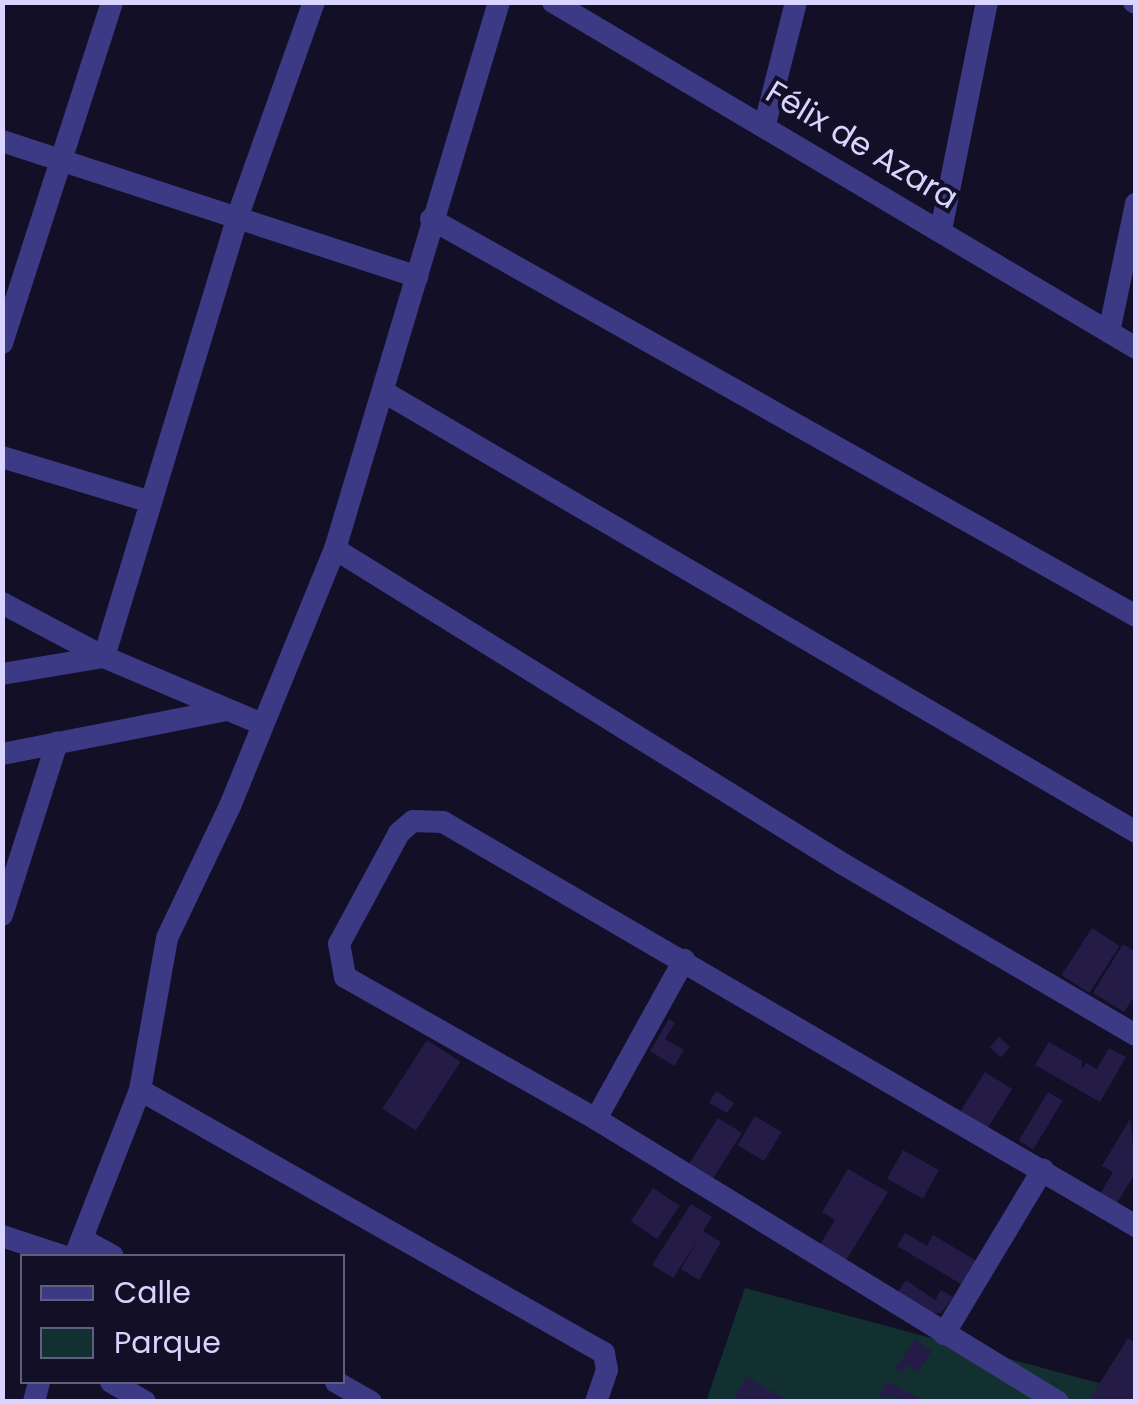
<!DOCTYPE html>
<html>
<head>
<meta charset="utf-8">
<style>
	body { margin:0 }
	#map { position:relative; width:1138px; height:1404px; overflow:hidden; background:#130f26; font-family:Poppins,sans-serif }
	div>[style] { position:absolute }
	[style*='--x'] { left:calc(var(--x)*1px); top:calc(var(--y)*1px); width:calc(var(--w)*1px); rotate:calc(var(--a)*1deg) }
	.green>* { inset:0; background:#12302f }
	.building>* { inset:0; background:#241b47; transform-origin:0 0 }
	.street>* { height:22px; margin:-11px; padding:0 11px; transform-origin:11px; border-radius:11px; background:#3d3a85 }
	span { translate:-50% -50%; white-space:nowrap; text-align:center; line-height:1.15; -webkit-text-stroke:8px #130f26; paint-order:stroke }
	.street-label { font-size:32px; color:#d9d4ff }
	.frame { position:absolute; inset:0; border:5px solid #d9d4ff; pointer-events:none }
	.legend { position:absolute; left:20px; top:1254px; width:325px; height:130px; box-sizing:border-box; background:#130f26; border:2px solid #625e7d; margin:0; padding:12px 18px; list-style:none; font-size:30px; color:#d9d4ff }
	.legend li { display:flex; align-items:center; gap:20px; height:50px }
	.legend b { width:50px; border:2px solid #625e7d }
</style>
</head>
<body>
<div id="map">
	<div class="green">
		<i style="clip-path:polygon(745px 1288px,1136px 1393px,1135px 1402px,706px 1402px)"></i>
	</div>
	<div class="building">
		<i style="left:1092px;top:928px;width:33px;height:56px;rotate:33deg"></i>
		<i style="clip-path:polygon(1123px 944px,1136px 952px,1136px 994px,1124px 1012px,1093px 993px)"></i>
		<i style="clip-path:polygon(669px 1019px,675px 1023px,665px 1039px,684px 1050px,674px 1066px,650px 1051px)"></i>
		<i style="left:999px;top:1037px;width:15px;height:14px;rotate:42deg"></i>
		<i style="left:427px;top:1040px;width:40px;height:82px;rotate:33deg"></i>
		<i style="clip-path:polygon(1049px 1042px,1082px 1061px,1082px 1069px,1086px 1063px,1097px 1069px,1109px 1048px,1126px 1057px,1100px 1102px,1035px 1065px)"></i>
		<i style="left:985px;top:1072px;width:32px;height:46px;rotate:32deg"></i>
		<i style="clip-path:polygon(716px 1091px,734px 1103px,727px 1113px,709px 1103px)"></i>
		<i style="left:1048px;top:1092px;width:17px;height:57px;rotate:31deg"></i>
		<i style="left:755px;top:1116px;width:31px;height:34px;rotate:31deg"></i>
		<i style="left:718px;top:1118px;width:28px;height:57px;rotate:32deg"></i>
		<i style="clip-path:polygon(1130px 1119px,1136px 1172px,1117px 1203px,1100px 1194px,1113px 1172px,1102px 1166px)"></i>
		<i style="left:903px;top:1150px;width:41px;height:33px;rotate:29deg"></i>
		<i style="clip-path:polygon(848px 1169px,888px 1192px,845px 1262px,819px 1246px,835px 1220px,822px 1212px)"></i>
		<i style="left:653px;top:1188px;width:32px;height:40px;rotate:34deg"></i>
		<i style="clip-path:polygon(691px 1204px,712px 1217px,703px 1231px,721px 1242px,699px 1280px,681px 1269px,699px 1238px,673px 1278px,652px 1265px)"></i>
		<i style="clip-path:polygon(905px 1233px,927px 1246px,933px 1235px,980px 1263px,966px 1287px,897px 1246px)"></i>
		<i style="clip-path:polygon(906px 1280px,935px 1300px,941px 1290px,953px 1297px,941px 1313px,932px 1313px,898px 1292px)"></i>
		<i style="clip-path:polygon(1128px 1338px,1136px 1343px,1136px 1402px,1088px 1402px)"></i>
		<i style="clip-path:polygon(915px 1339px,932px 1351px,918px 1372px,907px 1365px,902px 1372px,896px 1368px)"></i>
		<i style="clip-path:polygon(746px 1377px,791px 1402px,732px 1402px)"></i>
		<i style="clip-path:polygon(887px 1381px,925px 1402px,879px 1396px)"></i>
	</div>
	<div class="street">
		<i style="--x:553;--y:2;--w:678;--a:30.69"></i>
		<i style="--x:1134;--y:2;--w:2;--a:27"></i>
		<i style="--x:765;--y:124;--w:126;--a:-75.7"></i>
		<i style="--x:2;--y:141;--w:437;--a:18.1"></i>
		<i style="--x:431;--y:219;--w:809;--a:29.38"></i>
		<i style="--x:941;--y:230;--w:233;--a:-78.6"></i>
		<i style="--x:1109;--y:332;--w:131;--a:-78.1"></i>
		<i style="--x:2;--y:343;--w:358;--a:-72.1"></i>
		<i style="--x:384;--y:392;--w:871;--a:30.33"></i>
		<i style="--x:2;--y:457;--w:152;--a:16.8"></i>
		<i style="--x:335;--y:549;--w:598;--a:31.8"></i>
		<i style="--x:843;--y:864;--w:339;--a:30.3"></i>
		<i style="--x:2;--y:603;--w:115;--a:27.9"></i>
		<i style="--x:104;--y:657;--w:172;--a:23"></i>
		<i style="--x:2;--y:674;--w:103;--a:-9.5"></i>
		<i style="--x:104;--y:657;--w:459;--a:-73.1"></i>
		<i style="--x:237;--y:218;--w:229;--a:-70.4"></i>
		<i style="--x:2;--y:754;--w:229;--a:-11.1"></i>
		<i style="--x:2;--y:915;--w:181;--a:-72.3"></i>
		<i style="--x:140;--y:1090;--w:533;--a:29.55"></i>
		<i style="--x:604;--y:1353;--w:17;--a:80"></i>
		<i style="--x:607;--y:1370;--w:34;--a:109"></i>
		<i style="--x:596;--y:1119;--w:182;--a:-61"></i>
		<i style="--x:2;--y:1236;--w:64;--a:18.2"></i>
		<i style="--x:82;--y:1239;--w:35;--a:29"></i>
		<i style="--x:75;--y:1256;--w:178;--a:-68.6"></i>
		<i style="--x:140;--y:1090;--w:154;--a:-79.9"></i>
		<i style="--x:167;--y:938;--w:146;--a:-64.5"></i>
		<i style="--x:230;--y:806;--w:278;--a:-67.8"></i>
		<i style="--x:335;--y:549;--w:571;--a:-73.31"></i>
		<i style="--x:944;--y:1334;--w:192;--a:-59"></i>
		<i style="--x:111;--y:1382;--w:39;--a:30"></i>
		<i style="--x:336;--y:1382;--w:40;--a:29.7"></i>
		<i style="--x:34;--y:1402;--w:21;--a:-76"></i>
		<i style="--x:1058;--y:1402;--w:542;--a:-148.51"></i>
		<i style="--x:596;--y:1119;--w:288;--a:-150.5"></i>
		<i style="--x:345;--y:977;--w:34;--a:-100"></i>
		<i style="--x:339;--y:944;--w:126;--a:-61.6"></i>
		<i style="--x:399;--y:833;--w:18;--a:-41"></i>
		<i style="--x:413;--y:821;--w:30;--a:2"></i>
		<i style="--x:443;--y:822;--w:802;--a:30.24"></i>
	</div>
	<div class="street-label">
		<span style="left:862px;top:145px;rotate:31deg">Félix de Azara</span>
	</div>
	<div class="frame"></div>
	<ul class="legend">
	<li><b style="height:12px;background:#3d3a85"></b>Calle</li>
	<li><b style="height:28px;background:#12302f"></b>Parque</li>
	</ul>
</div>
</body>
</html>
